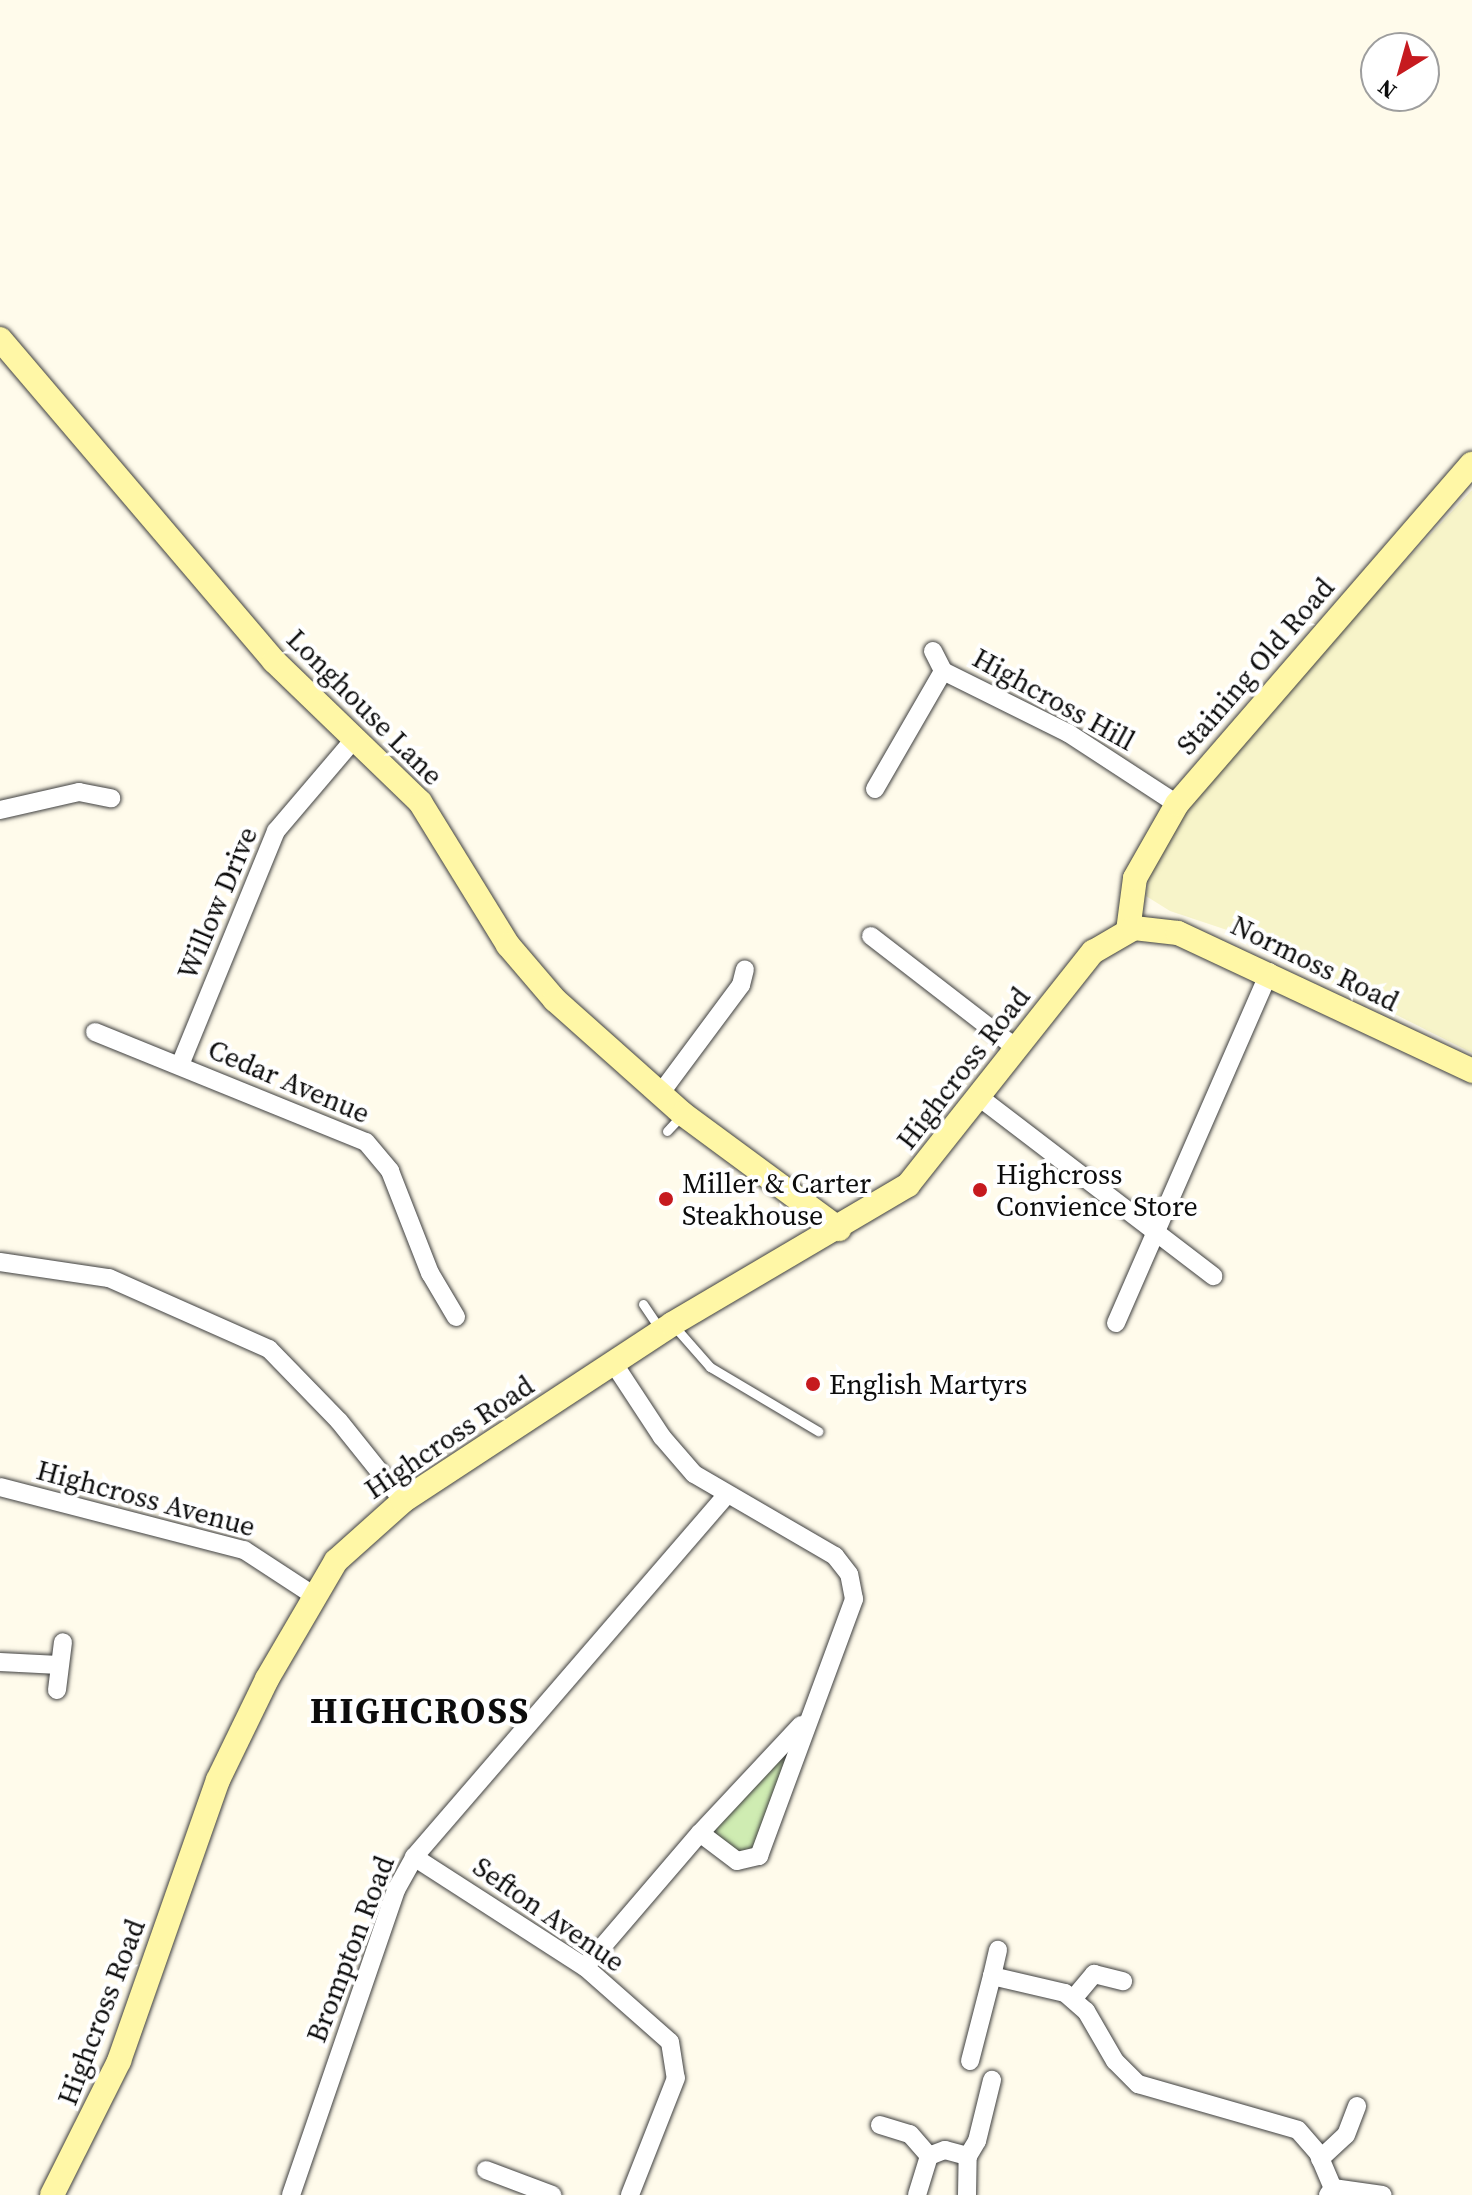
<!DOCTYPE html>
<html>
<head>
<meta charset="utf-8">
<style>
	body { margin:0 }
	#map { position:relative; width:1472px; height:2195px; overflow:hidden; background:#fffbeb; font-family:"Source Serif 4",serif }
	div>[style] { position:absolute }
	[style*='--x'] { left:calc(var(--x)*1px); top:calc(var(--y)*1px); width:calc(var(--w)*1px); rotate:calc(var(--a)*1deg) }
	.farmland>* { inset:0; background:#f7f4c9 }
	.green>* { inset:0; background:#cfecb2 }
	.roads { filter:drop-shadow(0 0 2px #3f3f3f) drop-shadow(0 0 2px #3f3f3f) }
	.lane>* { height:9px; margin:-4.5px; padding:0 4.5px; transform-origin:4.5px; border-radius:4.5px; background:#fff }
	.street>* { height:18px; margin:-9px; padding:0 9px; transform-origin:9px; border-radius:9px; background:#fff }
	.secondary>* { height:24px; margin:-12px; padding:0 12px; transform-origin:12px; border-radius:12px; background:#fff7a6 }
	.dots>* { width:22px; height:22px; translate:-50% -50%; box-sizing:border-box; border:4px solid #fff; border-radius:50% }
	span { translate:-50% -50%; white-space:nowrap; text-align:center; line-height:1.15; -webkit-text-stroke:8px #fff; paint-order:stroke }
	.street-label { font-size:28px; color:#0c0c0c }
	.poi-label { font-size:28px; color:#0c0c0c }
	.left { translate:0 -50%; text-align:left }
	.district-label { font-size:36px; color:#0c0c0c; font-weight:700; letter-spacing:2px }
	.north { position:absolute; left:1360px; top:32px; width:80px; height:80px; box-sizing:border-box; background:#fff; border:2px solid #9e9e9e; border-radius:50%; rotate:217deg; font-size:22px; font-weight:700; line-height:32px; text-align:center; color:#0c0c0c }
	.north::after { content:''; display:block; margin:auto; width:28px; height:36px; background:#c61a1f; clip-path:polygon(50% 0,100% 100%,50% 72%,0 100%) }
</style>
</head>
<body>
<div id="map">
	<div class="farmland">
		<i style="clip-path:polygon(1472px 490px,1472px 1053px,1230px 931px,1170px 911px,1146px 896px,1149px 876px,1171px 828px,1352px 618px)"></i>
	</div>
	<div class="green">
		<i style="clip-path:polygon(803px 1724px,750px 1860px,700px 1833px)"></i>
	</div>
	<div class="roads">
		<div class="lane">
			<i style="--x:667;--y:1131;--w:21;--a:-47"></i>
			<i style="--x:643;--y:1304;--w:32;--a:56"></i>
			<i style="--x:674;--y:1326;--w:55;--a:48.7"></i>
			<i style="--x:710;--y:1367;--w:126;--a:30.7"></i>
		</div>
		<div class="street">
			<i style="--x:933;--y:651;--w:22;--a:63"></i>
			<i style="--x:943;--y:671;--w:140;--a:26.4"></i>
			<i style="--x:1068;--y:733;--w:130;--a:33.1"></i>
			<i style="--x:875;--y:789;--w:136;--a:-60"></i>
			<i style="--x:0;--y:810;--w:81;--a:-12.8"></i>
			<i style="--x:79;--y:792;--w:33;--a:11"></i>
			<i style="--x:871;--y:936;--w:183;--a:37.7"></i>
			<i style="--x:95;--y:1032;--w:292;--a:22.1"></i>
			<i style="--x:366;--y:1142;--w:38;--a:50"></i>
			<i style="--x:390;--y:1171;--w:110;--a:68.6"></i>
			<i style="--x:430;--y:1273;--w:51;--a:59.4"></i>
			<i style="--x:180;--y:1065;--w:253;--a:-67.7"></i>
			<i style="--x:276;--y:831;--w:123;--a:-49.6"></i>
			<i style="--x:660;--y:1094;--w:136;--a:-53.4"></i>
			<i style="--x:741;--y:985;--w:16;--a:-76"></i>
			<i style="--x:979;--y:1097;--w:295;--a:37.4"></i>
			<i style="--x:0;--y:1262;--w:110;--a:8.4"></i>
			<i style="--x:109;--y:1278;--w:175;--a:23.9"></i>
			<i style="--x:269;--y:1349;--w:100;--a:45.8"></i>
			<i style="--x:339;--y:1421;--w:102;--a:51.3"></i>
			<i style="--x:1116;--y:1323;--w:383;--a:-66.4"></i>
			<i style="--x:0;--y:1487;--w:252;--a:14.5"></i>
			<i style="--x:244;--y:1550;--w:82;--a:33.1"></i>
			<i style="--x:0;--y:1662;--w:59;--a:2.9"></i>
			<i style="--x:57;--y:1690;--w:48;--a:-82.9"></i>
			<i style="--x:700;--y:1833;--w:148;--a:-46.9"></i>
			<i style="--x:414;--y:1857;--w:203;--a:32.8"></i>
			<i style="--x:585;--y:1967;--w:113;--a:41.4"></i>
			<i style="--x:670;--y:2042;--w:36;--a:81"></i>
			<i style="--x:676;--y:2078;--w:126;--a:111.5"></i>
			<i style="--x:585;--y:1967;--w:177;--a:-49.4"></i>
			<i style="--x:700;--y:1833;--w:46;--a:37.1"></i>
			<i style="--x:737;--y:1861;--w:23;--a:-13"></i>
			<i style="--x:759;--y:1856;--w:274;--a:-69.7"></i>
			<i style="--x:854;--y:1599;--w:25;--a:-101"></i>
			<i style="--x:849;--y:1574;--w:23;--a:-128"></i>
			<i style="--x:835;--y:1556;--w:163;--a:-149.8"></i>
			<i style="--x:694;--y:1474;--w:49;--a:-130.9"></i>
			<i style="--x:662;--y:1437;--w:87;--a:-123.3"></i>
			<i style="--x:992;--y:1976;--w:27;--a:-77"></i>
			<i style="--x:1073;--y:1999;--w:33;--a:-50"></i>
			<i style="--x:1094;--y:1974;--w:30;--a:14"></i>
			<i style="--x:970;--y:2061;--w:88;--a:-75.5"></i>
			<i style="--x:992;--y:1976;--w:75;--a:13.1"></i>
			<i style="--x:1065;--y:1993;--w:28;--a:41"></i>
			<i style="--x:1086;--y:2011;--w:58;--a:59.9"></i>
			<i style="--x:1115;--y:2061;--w:33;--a:45"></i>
			<i style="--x:1138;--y:2084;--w:166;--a:16"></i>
			<i style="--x:1298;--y:2130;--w:30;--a:49"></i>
			<i style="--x:1318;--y:2153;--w:38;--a:67"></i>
			<i style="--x:880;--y:2125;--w:31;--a:17"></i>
			<i style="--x:910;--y:2134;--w:29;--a:49"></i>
			<i style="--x:1320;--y:2159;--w:35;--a:-43"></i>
			<i style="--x:1346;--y:2135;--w:31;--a:-69"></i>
			<i style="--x:486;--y:2170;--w:71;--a:20.7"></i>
			<i style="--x:291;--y:2195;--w:323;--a:-71"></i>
			<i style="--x:396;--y:1890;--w:38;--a:-61"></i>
			<i style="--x:414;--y:1857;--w:478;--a:-49.2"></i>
			<i style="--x:917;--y:2195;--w:41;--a:-72.9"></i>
			<i style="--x:929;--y:2156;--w:17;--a:-21"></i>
			<i style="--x:945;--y:2150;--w:24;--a:15"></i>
			<i style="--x:967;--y:2195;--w:39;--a:-89"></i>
			<i style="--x:968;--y:2156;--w:17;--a:-59"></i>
			<i style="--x:977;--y:2141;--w:63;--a:-76.2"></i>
			<i style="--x:1328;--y:2195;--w:9;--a:-54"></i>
			<i style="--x:1333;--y:2188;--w:50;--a:8"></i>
		</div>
		<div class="secondary">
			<i style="--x:0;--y:339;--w:423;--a:49.6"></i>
			<i style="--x:274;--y:661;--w:203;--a:44"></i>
			<i style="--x:420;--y:802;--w:168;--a:58.4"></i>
			<i style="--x:508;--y:945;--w:72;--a:49.5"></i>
			<i style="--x:555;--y:1000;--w:171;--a:41.7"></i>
			<i style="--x:683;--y:1114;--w:194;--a:36.4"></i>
			<i style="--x:1128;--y:931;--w:53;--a:-82.5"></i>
			<i style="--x:1135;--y:878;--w:85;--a:-60.4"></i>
			<i style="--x:1177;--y:804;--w:450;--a:-49.1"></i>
			<i style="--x:52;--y:2195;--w:150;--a:-63.4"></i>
			<i style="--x:119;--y:2061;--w:298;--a:-70.6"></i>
			<i style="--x:218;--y:1780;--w:112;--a:-64.1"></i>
			<i style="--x:267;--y:1679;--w:137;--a:-59.7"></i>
			<i style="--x:336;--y:1561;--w:90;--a:-41.8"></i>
			<i style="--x:403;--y:1501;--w:322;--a:-33.3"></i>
			<i style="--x:672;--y:1324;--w:274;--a:-30.5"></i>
			<i style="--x:908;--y:1185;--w:298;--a:-51.6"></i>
			<i style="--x:1093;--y:952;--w:48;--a:-30.3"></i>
			<i style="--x:1134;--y:928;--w:44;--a:6.5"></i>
			<i style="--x:1178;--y:933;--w:325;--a:25.1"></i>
		</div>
	</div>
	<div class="dots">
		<i style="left:980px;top:1190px;background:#c61a1f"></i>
		<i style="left:666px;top:1199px;background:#c61a1f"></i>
		<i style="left:813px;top:1384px;background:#c61a1f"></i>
	</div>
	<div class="street-label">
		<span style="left:1255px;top:666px;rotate:-49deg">Staining Old Road</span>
		<span style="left:1054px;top:699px;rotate:29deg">Highcross Hill</span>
		<span style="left:365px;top:707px;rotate:45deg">Longhouse Lane</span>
		<span style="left:217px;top:903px;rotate:-67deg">Willow Drive</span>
		<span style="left:1315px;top:963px;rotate:26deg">Normoss Road</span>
		<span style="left:963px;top:1068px;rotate:-52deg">Highcross Road</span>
		<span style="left:289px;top:1081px;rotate:23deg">Cedar Avenue</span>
		<span style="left:449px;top:1437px;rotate:-34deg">Highcross Road</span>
		<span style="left:146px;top:1498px;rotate:15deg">Highcross Avenue</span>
		<span style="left:549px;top:1914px;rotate:35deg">Sefton Avenue</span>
		<span style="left:350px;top:1949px;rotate:-69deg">Brompton Road</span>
		<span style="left:101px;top:2012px;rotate:-69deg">Highcross Road</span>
	</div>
	<div class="poi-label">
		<span class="left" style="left:996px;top:1190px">Highcross<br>Convience Store</span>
		<span class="left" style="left:682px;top:1199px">Miller &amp; Carter<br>Steakhouse</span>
		<span class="left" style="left:829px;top:1384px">English Martyrs</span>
	</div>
	<div class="district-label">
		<span style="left:420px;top:1711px">HIGHCROSS</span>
	</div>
	<div class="north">N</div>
</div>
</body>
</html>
